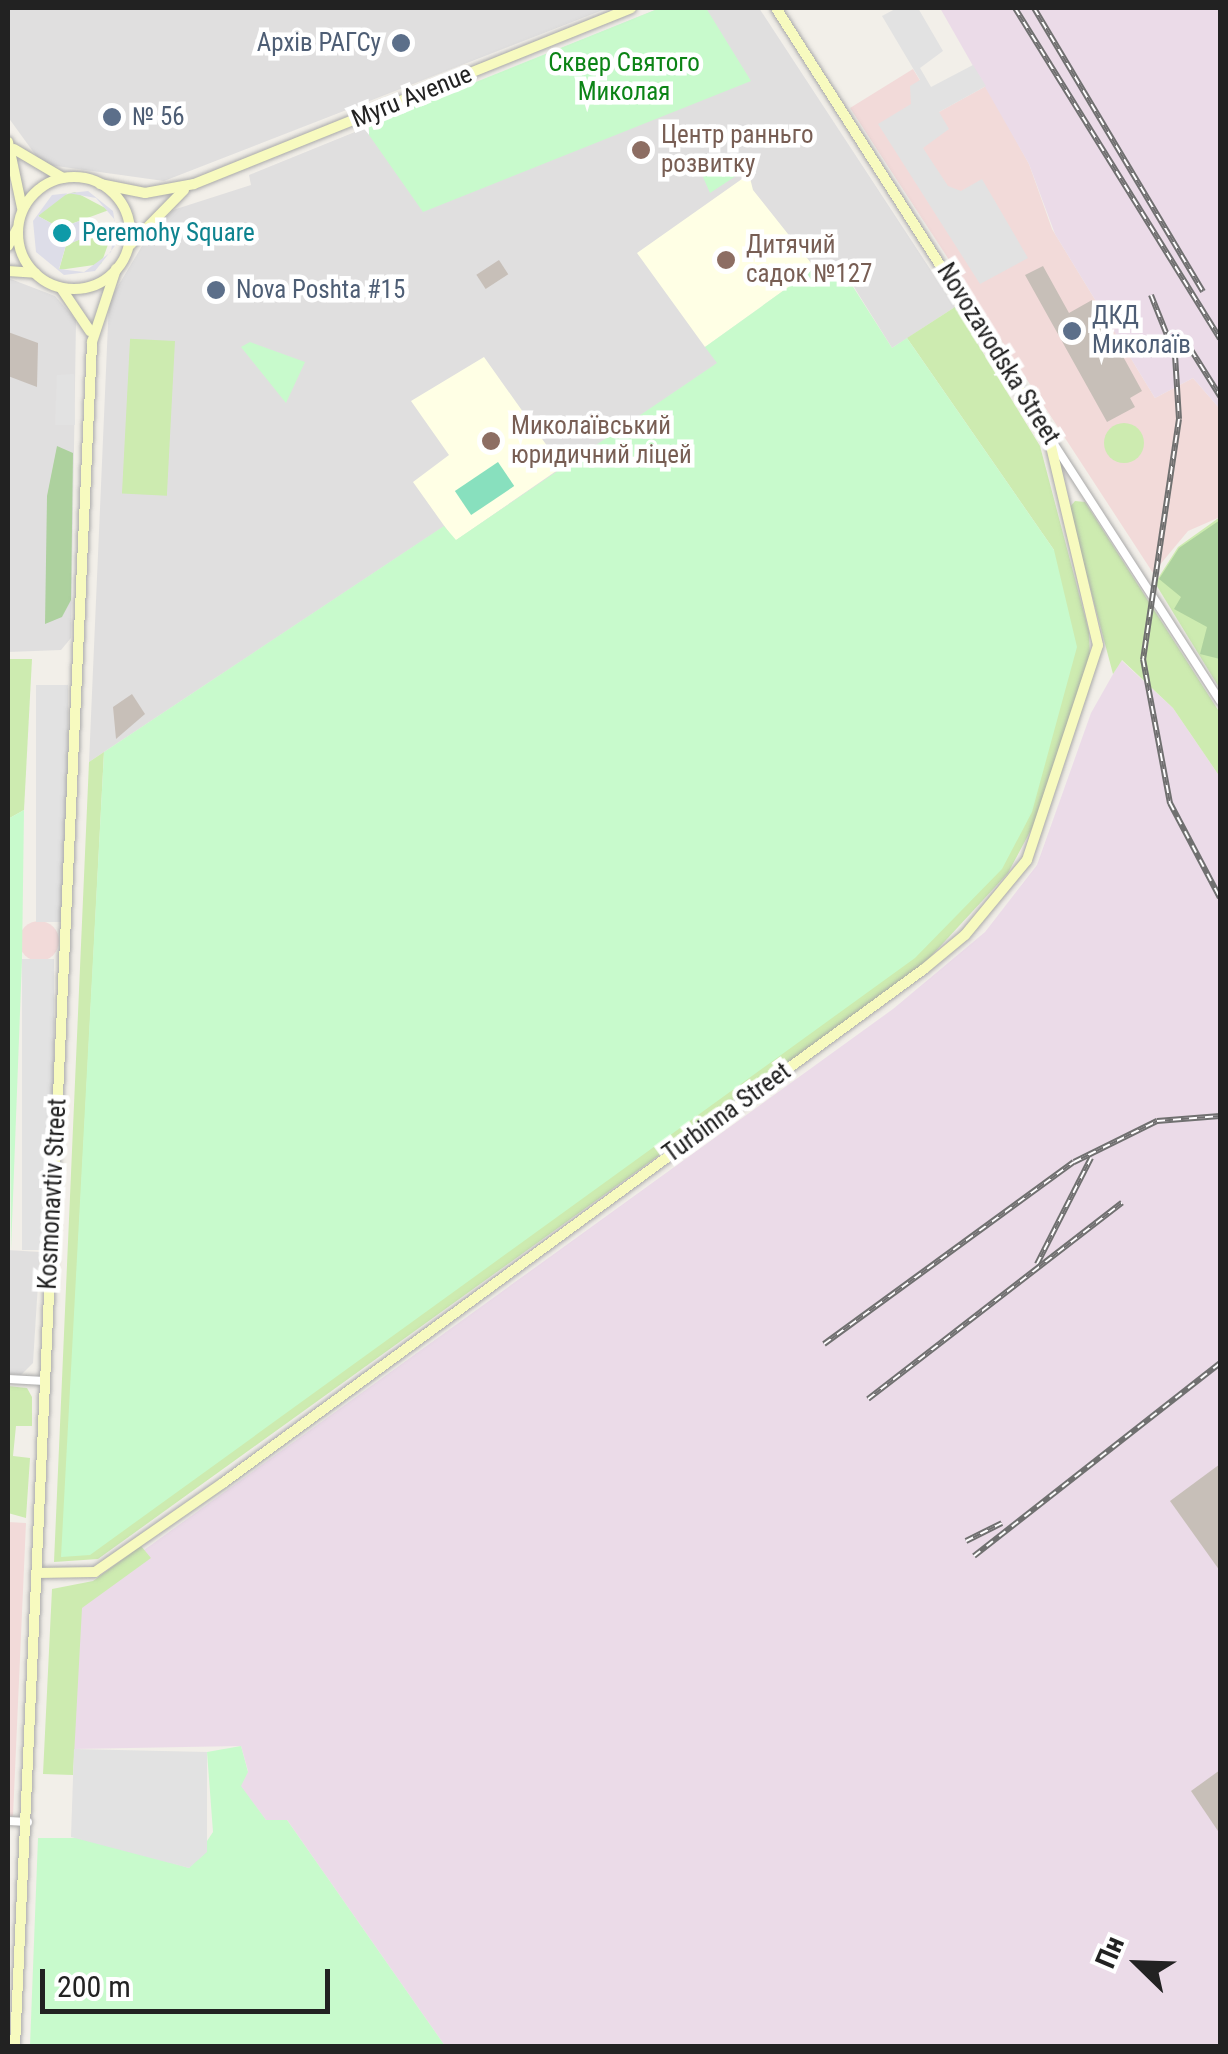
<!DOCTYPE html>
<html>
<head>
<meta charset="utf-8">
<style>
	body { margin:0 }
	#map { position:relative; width:1228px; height:2054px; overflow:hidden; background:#f2efe9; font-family:"Roboto Condensed",sans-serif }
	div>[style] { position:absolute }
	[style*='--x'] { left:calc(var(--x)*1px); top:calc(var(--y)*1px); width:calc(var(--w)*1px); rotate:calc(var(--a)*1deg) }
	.residential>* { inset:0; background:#e0dfdf }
	.commercial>* { inset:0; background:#f2dad9 }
	.round { border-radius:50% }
	.industrial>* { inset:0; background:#ebdbe8 }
	.education>* { inset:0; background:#ffffe5 }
	.grass>* { inset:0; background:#cdebb0; transform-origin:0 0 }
	.forest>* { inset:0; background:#add19e }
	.park>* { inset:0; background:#c8facc }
	.pitch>* { inset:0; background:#88e0be; transform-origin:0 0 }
	.parking>* { inset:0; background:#e2e2e2; transform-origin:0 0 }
	.plaza>* { inset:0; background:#dddde8 }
	.building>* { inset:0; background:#c7bfb8; transform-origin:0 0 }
	.roads { filter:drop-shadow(0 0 2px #a9a9a9) drop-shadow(0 0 2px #a9a9a9) }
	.street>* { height:8px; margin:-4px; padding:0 4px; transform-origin:4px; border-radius:4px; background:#fff }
	.secondary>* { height:10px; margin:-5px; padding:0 5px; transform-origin:5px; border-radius:5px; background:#f7fabf }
	.secondary>.ring { margin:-5px; padding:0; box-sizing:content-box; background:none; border:10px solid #f7fabf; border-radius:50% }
	.rail>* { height:6px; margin-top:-3px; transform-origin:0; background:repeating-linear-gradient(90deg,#fff 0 8px,#707070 0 16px); box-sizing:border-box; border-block:2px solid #707070 }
	.dots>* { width:28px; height:28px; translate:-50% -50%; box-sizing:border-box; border:5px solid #fff; border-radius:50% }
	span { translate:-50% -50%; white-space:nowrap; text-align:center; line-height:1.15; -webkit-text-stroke:9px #fff; paint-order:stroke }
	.service-label { font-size:25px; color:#4e5e75 }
	.right { translate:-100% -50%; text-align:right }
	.left { translate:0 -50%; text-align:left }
	.park-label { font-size:25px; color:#0c8416 }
	.street-label { font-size:25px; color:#222 }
	.education-label { font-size:25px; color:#785e54 }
	.culture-label { font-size:25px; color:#0d838f }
	.frame { position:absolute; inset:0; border:10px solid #222; pointer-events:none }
	.north { position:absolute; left:1088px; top:1914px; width:100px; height:100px; -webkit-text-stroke:8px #fff; paint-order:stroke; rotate:293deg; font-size:28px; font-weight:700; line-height:40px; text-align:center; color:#222 }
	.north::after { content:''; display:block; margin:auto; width:35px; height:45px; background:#222; clip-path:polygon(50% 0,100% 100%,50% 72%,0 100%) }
	.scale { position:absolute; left:40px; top:1969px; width:290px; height:45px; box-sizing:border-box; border:5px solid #222; border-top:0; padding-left:12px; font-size:30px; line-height:35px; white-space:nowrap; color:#222; -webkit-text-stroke:8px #fff; paint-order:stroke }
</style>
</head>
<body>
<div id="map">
	<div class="residential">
		<i style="clip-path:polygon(8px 8px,608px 8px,164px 181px,42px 164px,8px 117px)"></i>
		<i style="clip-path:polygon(660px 8px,759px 8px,955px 307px,892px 348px,844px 271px,827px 283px,815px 268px,706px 346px,718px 363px,455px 541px,443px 527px,89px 762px,109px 301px,148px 236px,173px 210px,251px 185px,249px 175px)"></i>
		<i style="clip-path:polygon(8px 278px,55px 296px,76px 320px,71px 638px,61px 650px,8px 652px)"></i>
		<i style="clip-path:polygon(8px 1250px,40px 1252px,33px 1363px,21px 1375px,8px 1374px)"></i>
	</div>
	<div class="commercial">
		<i style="clip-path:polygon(913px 69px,939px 112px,986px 86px,1029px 164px,1052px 229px,1155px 398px,1193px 378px,1220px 409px,1220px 517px,1188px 531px,1153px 573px,850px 108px)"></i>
		<i class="round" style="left:19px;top:921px;width:40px;height:40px"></i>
		<i style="clip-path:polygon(8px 1522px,26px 1523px,13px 1816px,8px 1816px)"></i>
	</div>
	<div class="industrial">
		<i style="clip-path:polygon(940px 8px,1220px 8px,1220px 409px,1193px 378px,1155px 398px,1055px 234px,1029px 164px)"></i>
		<i style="clip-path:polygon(1121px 660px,1173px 708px,1220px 777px,1220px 2046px,445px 2046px,287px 1820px,266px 1820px,240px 1786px,248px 1771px,241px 1746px,74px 1749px,79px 1597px,893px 1009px,985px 932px,1037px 865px,1091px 713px)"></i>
	</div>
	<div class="education">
		<i style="clip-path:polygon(749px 174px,753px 190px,815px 268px,705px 347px,637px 253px)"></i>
		<i style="clip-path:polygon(484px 357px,562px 467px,455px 541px,413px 482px,449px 455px,411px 401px)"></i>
	</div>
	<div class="grass">
		<i style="clip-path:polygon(75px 192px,109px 210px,60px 228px,38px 216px,54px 198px)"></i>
		<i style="clip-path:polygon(115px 225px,101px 264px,59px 270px,66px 245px)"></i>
		<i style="clip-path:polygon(955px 307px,1040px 446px,1089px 632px,1090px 658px,1039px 815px,1008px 873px,922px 966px,98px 1559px,54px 1562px,89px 762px,104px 752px,62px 1557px,1054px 550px,907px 338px)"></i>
		<i style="left:175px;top:341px;width:155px;height:45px;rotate:93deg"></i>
		<i class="round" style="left:1104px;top:423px;width:40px;height:40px"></i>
		<i style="clip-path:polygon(1075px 501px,1085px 502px,1220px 713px,1220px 777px,1173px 708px,1122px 660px,1113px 674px,1069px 508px)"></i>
		<i style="clip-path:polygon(1220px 517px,1220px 689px,1155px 583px,1178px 547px)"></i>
		<i style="clip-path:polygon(8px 659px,32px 659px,24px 810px,8px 819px)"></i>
		<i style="clip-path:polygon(8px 1386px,27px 1388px,32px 1397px,32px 1426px,16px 1426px,13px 1456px,30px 1458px,26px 1518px,8px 1513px)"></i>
		<i style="clip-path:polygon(141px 1546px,151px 1558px,82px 1608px,73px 1775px,43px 1774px,52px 1589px,93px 1581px)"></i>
	</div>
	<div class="forest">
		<i style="clip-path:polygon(57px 446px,73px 453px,71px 600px,62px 617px,45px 624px,47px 496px)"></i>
		<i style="clip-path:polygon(1220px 520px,1220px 659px,1200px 654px,1207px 627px,1174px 609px,1181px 597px,1159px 579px,1179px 548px)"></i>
	</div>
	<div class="park">
		<i style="clip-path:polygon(660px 8px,706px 8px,751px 81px,423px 212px,369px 135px,369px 125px)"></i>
		<i style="clip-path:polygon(733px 155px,745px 170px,710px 193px,699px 168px)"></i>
		<i style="clip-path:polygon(815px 268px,827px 283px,843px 271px,892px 348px,907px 338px,1054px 550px,1077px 647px,1032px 812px,1002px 869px,915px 958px,90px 1555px,61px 1557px,104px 752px,444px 526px,456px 540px,717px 363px,705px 347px)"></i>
		<i style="clip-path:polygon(250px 342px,305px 362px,286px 403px,241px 347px)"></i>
		<i style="clip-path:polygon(24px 810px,22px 959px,11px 1250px,8px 819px)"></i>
		<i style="clip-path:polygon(241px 1746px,248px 1772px,241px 1786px,266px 1820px,287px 1820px,445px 2046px,30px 2046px,38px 1838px,91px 1838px,189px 1868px,213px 1832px,207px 1752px)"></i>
	</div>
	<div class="pitch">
		<i style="left:498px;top:462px;width:29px;height:52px;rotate:56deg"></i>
	</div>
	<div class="parking">
		<i style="clip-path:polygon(897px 8px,918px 8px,943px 51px,920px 68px,931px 87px,973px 65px,986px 86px,939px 112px,949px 129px,923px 148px,948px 186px,961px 191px,982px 179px,1028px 258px,980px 284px,878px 124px,911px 104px,910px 86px,920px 80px,882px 16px)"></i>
		<i style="clip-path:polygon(74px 374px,75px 425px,55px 425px,57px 375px)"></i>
		<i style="left:36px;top:685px;width:32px;height:237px"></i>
		<i style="left:22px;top:959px;width:32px;height:291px"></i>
		<i style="clip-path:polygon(74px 1749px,207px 1752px,207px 1852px,189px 1868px,71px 1837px)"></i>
	</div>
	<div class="plaza">
		<i style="clip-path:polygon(evenodd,88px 191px,113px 211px,118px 242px,95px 271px,64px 275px,36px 252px,33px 221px,52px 195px,88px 191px,68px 193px,96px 198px,115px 220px,111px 252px,84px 272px,59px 269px,66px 245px,94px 234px,88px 218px,60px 228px,38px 216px,68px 193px)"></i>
	</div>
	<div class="building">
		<i style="left:499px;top:260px;width:17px;height:27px;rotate:57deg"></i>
		<i style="clip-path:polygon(1043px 266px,1069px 313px,1092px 300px,1142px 391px,1130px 398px,1135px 407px,1107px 422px,1025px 275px)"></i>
		<i style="clip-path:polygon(8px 332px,38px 343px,37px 387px,8px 376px)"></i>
		<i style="clip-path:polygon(132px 694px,145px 714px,116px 739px,113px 707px)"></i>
		<i style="clip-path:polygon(1220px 1464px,1220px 1571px,1170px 1501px)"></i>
		<i style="clip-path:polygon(1220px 1770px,1220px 1834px,1191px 1791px)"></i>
	</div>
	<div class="roads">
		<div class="street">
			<i style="--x:1050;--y:438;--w:313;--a:57.1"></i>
			<i style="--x:8;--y:1379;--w:37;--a:3"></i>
			<i style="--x:8;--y:1821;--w:20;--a:3"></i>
		</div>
		<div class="secondary">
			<i style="--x:8;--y:142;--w:67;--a:78"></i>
			<i style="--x:14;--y:149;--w:57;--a:30.6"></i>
			<i class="ring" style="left:18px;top:177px;width:102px;height:102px"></i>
			<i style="--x:100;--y:184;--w:46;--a:11.3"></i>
			<i style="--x:145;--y:193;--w:50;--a:-10.4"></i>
			<i style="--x:194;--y:184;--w:471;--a:-21.9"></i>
			<i style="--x:130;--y:245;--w:77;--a:-45.5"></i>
			<i style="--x:8;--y:246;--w:19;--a:-62"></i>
			<i style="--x:8;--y:271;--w:27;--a:4"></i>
			<i style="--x:61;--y:288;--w:52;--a:56"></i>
			<i style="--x:37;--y:1573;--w:58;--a:-1"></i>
			<i style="--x:95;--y:1572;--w:156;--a:-34.8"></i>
			<i style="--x:223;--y:1483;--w:869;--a:-36.25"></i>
			<i style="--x:924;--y:969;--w:53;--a:-39.7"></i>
			<i style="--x:965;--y:935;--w:97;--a:-50.4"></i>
			<i style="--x:1027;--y:860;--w:226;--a:-71.7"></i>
			<i style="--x:1098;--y:645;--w:217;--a:-103.3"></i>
			<i style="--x:1048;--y:434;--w:505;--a:-122.56"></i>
			<i style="--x:15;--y:2046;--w:1706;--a:-87.41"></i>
			<i style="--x:92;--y:342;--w:77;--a:-71.8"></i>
		</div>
	</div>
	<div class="rail">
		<i style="--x:1015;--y:8;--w:389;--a:58.2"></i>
		<i style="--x:1034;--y:8;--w:330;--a:59.2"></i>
		<i style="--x:1151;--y:295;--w:65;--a:68.2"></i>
		<i style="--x:1175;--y:355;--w:64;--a:86.4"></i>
		<i style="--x:1179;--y:419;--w:243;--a:98.5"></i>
		<i style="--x:1143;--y:659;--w:147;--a:79.4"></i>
		<i style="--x:1170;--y:803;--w:107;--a:62.2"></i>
		<i style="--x:1183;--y:337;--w:70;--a:57.9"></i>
		<i style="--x:1037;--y:1264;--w:119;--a:-63"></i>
		<i style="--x:824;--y:1344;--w:309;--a:-36.1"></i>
		<i style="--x:1074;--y:1162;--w:93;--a:-26.3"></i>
		<i style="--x:1157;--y:1121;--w:63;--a:-4.5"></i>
		<i style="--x:868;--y:1399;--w:321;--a:-37.7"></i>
		<i style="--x:966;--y:1541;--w:40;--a:-26.6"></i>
		<i style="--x:974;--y:1556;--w:313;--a:-38.1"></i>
	</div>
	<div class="dots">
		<i style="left:401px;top:43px;background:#5c6f8a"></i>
		<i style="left:112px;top:117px;background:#5c6f8a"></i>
		<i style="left:641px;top:150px;background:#8d6e63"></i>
		<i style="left:62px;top:233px;background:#0f9aa8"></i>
		<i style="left:726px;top:260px;background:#8d6e63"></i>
		<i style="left:216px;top:290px;background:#5c6f8a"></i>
		<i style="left:1072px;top:331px;background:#5c6f8a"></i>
		<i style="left:491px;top:441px;background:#8d6e63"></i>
	</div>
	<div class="service-label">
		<span class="right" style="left:381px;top:43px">Архів РАГСу</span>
		<span class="left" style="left:132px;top:117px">№ 56</span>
		<span class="left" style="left:236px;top:290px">Nova Poshta #15</span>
		<span class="left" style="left:1092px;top:331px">ДКД<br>Миколаїв</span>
	</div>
	<div class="park-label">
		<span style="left:624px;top:78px">Сквер Святого<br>Миколая</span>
	</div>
	<div class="street-label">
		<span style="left:412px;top:97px;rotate:-22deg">Myru Avenue</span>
		<span style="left:998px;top:354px;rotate:58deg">Novozavodska Street</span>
		<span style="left:727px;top:1113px;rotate:-36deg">Turbinna Street</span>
		<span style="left:53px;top:1194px;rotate:-87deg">Kosmonavtiv Street</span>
	</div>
	<div class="education-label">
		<span class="left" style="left:661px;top:150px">Центр ранньго<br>розвитку</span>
		<span class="left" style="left:746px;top:260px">Дитячий<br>садок №127</span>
		<span class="left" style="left:511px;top:441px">Миколаївський<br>юридичний ліцей</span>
	</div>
	<div class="culture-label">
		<span class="left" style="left:82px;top:233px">Peremohy Square</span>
	</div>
	<div class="frame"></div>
	<div class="north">Пн</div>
	<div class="scale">200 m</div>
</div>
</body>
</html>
